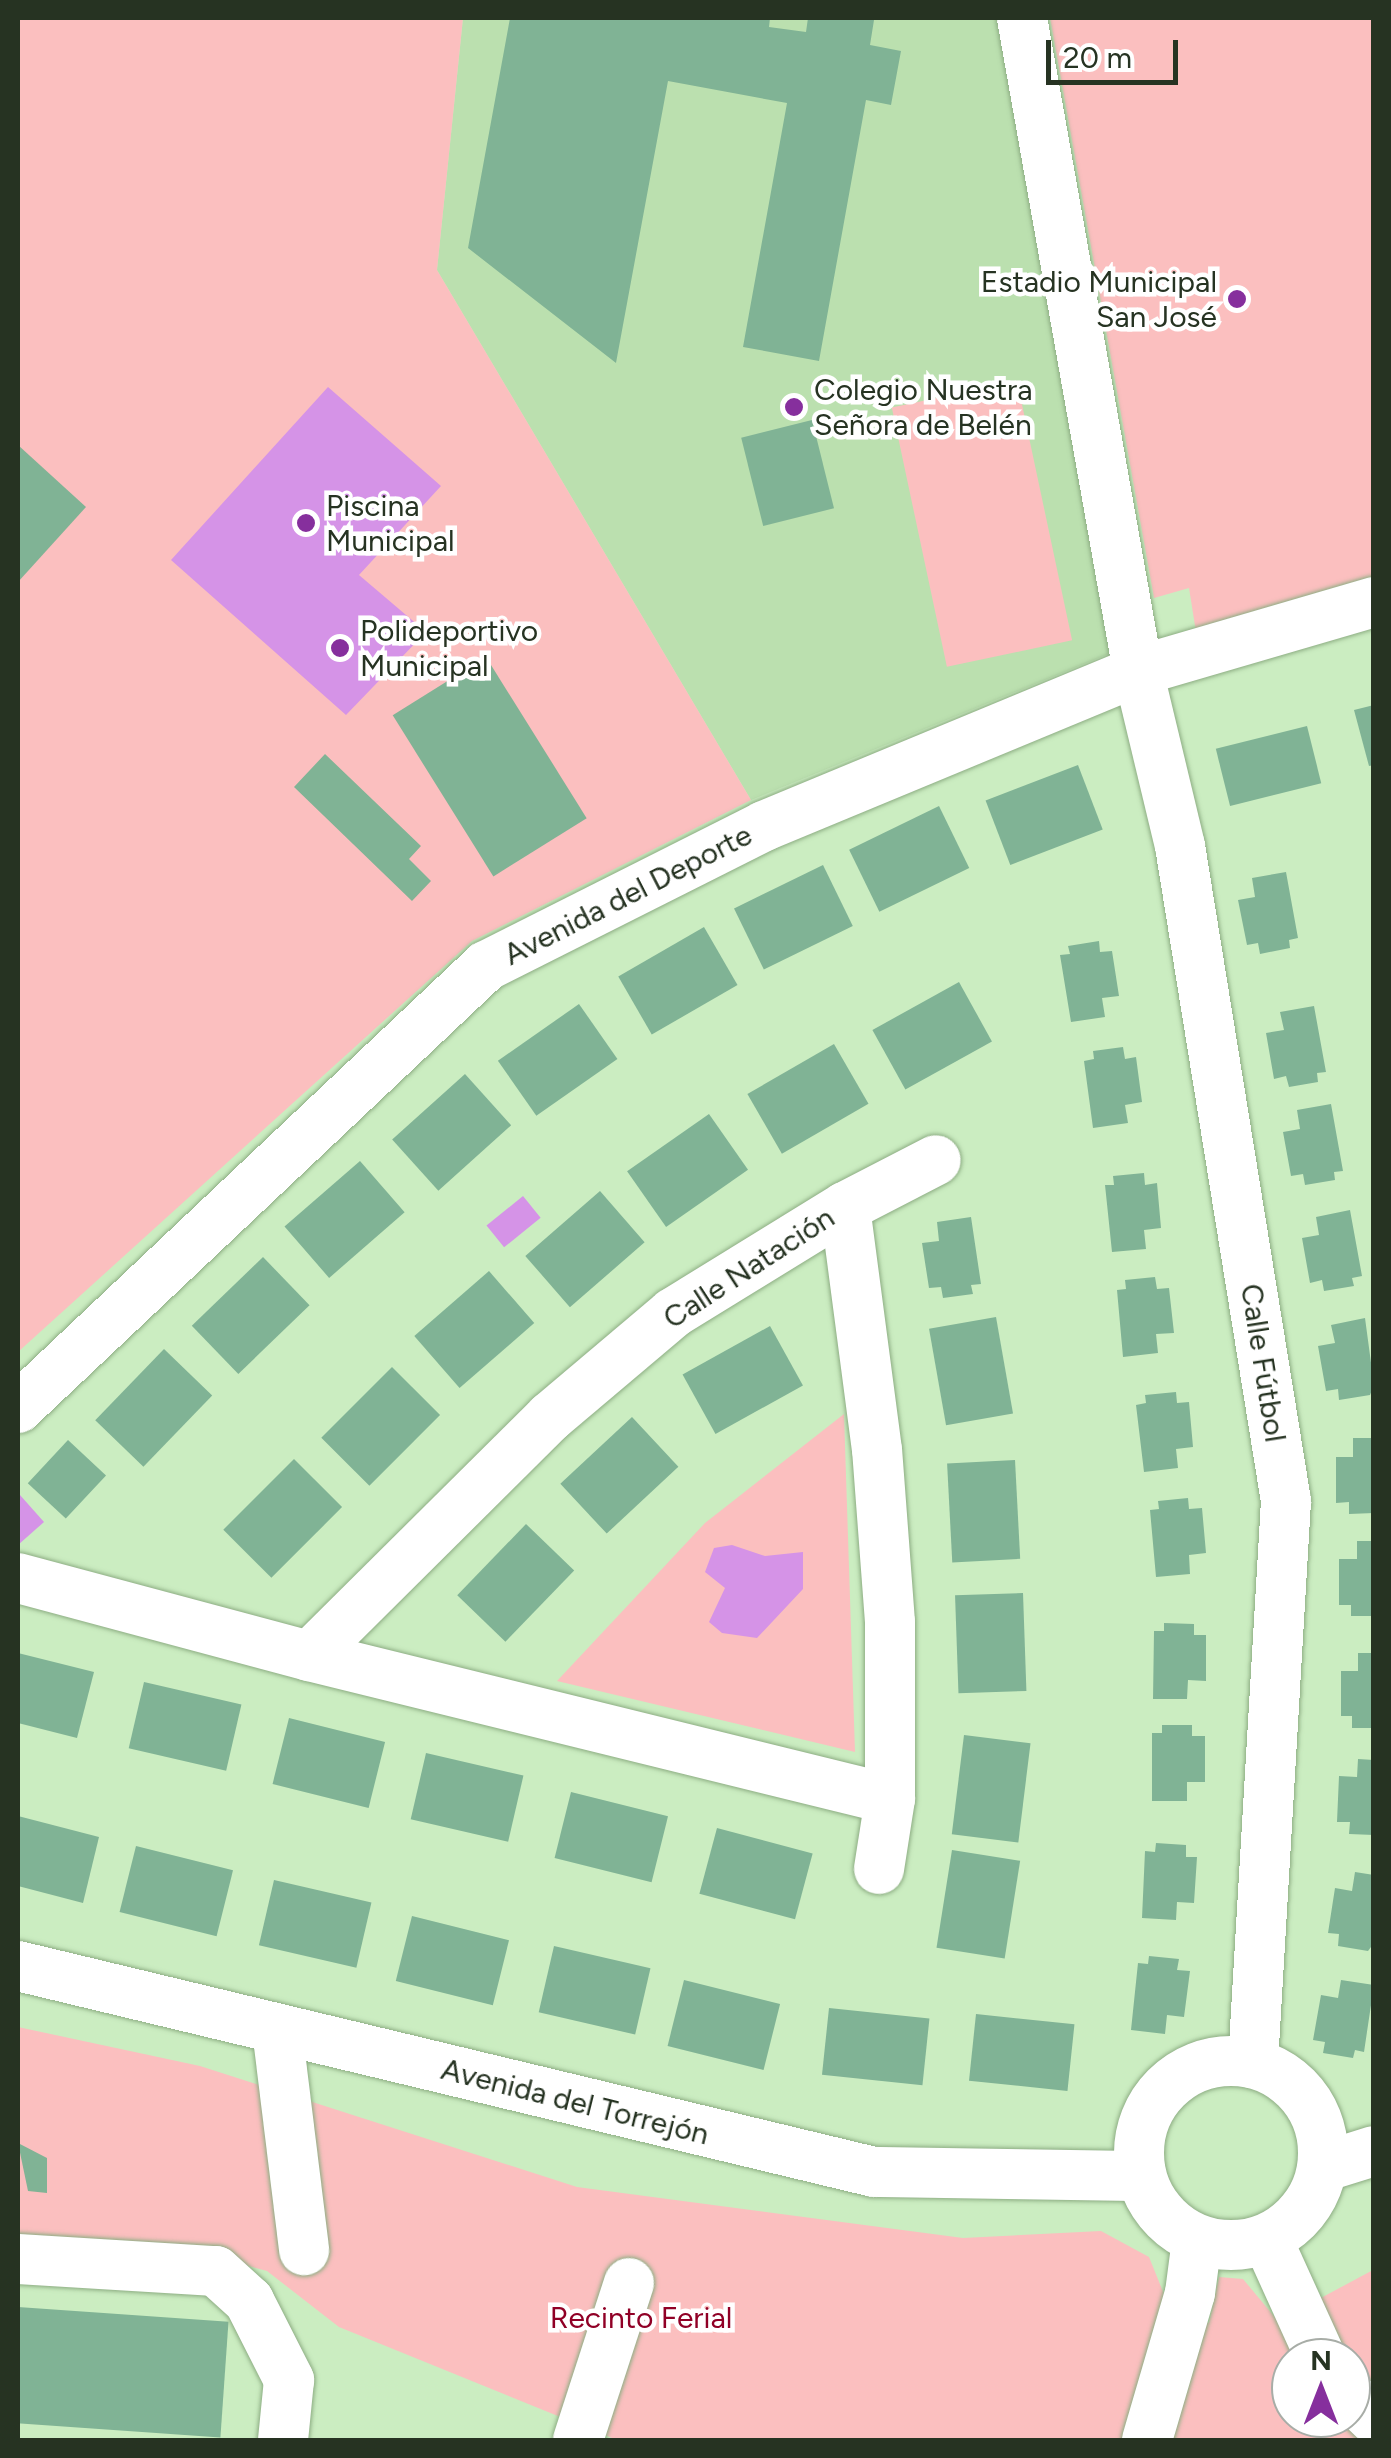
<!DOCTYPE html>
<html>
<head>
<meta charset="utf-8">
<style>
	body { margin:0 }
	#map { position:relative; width:1391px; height:2458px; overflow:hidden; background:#cbedc1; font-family:Figtree,sans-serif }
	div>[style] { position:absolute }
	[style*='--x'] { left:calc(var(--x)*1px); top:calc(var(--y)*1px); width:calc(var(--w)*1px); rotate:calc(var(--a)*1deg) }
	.built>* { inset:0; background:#bbe0af }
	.green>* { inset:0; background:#fbbfbf; transform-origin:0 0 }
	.water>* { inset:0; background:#d593e7; transform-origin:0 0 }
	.building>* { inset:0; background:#80b395; transform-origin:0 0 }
	.roads { filter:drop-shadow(0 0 2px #8dad83) drop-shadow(0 0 2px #8dad83) }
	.street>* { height:50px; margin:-25px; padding:0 25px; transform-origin:25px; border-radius:25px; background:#fff }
	.street>.ring { margin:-25px; padding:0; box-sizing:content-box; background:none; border:50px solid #fff; border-radius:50% }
	.dots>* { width:28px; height:28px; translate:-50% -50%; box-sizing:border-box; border:5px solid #fff; border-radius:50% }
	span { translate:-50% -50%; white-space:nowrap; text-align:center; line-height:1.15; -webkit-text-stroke:9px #fff; paint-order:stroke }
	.poi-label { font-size:30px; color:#263322 }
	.right { translate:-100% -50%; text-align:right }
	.left { translate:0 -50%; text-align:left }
	.street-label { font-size:30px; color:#263322 }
	.park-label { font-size:30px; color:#900026 }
	.frame { position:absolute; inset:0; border:20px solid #263322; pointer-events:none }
	.north { position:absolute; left:1271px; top:2338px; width:100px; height:100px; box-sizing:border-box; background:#fff; border:2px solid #a8ada7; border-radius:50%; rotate:0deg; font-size:28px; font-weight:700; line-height:40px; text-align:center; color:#263322 }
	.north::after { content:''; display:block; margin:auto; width:35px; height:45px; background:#862f9d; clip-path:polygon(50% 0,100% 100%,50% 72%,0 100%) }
	.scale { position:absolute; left:1046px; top:40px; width:132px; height:45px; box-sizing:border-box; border:5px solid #263322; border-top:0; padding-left:12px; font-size:30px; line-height:35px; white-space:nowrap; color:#263322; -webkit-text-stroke:8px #fff; paint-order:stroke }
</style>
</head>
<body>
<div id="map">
	<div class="built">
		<i style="clip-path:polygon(463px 18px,1003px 18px,1113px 652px,751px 800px,437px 270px)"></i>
	</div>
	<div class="green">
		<i style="clip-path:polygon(18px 18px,463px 18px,437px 270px,751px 800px,472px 941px,18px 1352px)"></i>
		<i style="clip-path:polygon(1050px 18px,1373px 18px,1373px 581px,1196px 632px,1189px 588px,1154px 598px)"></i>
		<i style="left:1017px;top:381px;width:265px;height:128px;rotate:78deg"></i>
		<i style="clip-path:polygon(844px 1414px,855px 1752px,557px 1681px,705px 1523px)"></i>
		<i style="clip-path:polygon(evenodd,18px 2027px,200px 2066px,577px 2187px,963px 2238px,1101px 2231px,1149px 2257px,1166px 2299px,1209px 2323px,1219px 2277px,1243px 2279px,1278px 2321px,1373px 2270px,1373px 2440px,617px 2440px,339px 2327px,267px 2271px,216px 2257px,18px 2245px,18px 2027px,1291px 2358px,1351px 2358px,1351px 2418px,1291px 2418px,1291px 2358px)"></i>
	</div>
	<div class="water">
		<i style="clip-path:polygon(328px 387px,441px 486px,359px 575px,426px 632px,346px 715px,171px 560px)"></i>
		<i style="left:523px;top:1196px;width:28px;height:47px;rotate:51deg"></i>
		<i style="clip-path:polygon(20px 1495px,44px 1522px,18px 1545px,18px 1497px)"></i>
		<i style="clip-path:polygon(732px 1545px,765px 1556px,803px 1552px,803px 1589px,757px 1638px,722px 1633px,709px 1622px,725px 1588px,705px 1572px,714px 1548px)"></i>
	</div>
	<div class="building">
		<i style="clip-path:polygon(510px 18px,770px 18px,769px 27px,806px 32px,808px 18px,874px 20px,870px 45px,901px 51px,891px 105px,866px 100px,819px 361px,743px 347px,787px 103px,668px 81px,616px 363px,468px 248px)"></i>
		<i style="left:812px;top:420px;width:91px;height:73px;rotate:76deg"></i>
		<i style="clip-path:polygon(18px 445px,86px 507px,18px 582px)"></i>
		<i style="left:486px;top:657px;width:190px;height:110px;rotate:58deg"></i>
		<i style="clip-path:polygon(1374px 705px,1374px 765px,1369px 766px,1354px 710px)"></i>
		<i style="left:1307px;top:726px;width:59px;height:94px;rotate:76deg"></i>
		<i style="clip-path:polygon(325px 754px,421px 846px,409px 859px,431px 881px,412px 901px,294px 787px)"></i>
		<i style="left:1078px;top:765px;width:69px;height:99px;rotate:69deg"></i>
		<i style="left:939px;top:806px;width:69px;height:100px;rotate:64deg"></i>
		<i style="left:823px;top:865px;width:68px;height:99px;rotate:64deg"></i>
		<i style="clip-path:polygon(1286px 872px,1298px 938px,1289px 940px,1290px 948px,1260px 954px,1258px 943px,1247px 945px,1238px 900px,1255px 897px,1252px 878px)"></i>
		<i style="left:704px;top:927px;width:67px;height:99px;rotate:60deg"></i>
		<i style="clip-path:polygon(1099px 941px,1100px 952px,1112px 951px,1119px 996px,1102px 998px,1105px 1017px,1071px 1022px,1060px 955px,1070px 954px,1068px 946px)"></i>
		<i style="left:959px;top:982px;width:68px;height:99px;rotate:61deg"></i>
		<i style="left:579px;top:1004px;width:67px;height:99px;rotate:55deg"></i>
		<i style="clip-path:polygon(1314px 1006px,1326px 1072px,1317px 1073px,1318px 1082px,1289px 1087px,1286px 1076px,1274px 1079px,1266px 1033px,1284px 1030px,1280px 1012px)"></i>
		<i style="left:834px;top:1044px;width:69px;height:100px;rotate:60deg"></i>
		<i style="clip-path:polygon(1123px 1047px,1125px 1059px,1136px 1057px,1142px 1102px,1125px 1105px,1128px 1123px,1093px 1128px,1084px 1061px,1094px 1059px,1093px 1051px)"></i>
		<i style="left:465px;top:1074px;width:69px;height:98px;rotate:48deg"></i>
		<i style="clip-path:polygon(1331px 1104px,1343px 1171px,1334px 1172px,1335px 1180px,1305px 1185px,1303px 1174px,1291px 1176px,1283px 1132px,1300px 1129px,1297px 1110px)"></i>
		<i style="left:709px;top:1114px;width:68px;height:100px;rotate:55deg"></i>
		<i style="left:360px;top:1161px;width:68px;height:100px;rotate:49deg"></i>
		<i style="clip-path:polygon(1144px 1173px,1145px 1185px,1157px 1183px,1161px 1228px,1144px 1230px,1146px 1249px,1112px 1252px,1105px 1185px,1114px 1185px,1113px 1176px)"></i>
		<i style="left:600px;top:1191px;width:68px;height:99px;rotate:49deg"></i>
		<i style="clip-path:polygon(1350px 1210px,1362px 1276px,1352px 1278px,1354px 1286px,1324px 1291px,1322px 1280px,1310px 1283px,1302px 1238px,1319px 1235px,1316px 1217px)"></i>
		<i style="clip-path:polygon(971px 1217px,981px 1284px,971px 1285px,973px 1294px,943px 1298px,941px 1287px,929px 1288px,922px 1243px,939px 1241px,937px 1222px)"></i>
		<i style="left:263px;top:1257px;width:67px;height:99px;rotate:46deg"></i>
		<i style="left:489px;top:1271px;width:69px;height:99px;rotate:49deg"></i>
		<i style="clip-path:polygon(1155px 1277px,1157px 1289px,1169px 1288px,1174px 1333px,1156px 1334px,1158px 1353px,1123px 1357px,1117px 1290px,1126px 1289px,1125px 1280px)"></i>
		<i style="left:996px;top:1317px;width:98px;height:68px;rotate:80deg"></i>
		<i style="clip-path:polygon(1365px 1318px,1374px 1385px,1370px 1395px,1339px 1400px,1338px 1389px,1326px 1391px,1318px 1346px,1335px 1343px,1331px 1325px)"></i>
		<i style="left:770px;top:1326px;width:68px;height:100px;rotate:61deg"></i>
		<i style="left:164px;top:1349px;width:67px;height:99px;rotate:44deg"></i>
		<i style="left:392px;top:1367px;width:68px;height:100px;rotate:45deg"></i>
		<i style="clip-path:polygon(1176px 1392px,1177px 1403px,1189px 1402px,1193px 1447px,1176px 1449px,1178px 1468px,1144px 1472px,1136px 1405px,1146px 1403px,1145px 1395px)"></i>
		<i style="left:632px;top:1417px;width:68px;height:98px;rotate:47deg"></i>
		<i style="clip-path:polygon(1353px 1438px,1374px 1438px,1374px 1513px,1349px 1514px,1349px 1502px,1336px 1503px,1336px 1457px,1353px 1457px)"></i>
		<i style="left:68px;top:1440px;width:52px;height:59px;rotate:43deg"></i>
		<i style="left:294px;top:1459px;width:68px;height:100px;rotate:45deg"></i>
		<i style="left:1015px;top:1460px;width:99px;height:68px;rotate:87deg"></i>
		<i style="clip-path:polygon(1188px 1498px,1189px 1509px,1202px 1508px,1206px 1553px,1189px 1555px,1190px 1574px,1156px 1577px,1150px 1510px,1159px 1509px,1158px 1501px)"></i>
		<i style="left:526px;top:1524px;width:67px;height:99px;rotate:44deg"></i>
		<i style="clip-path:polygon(1357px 1541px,1374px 1541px,1374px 1616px,1351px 1616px,1351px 1605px,1339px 1605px,1339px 1559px,1357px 1559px)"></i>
		<i style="left:1023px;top:1593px;width:98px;height:68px;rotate:88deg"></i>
		<i style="clip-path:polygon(1164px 1623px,1194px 1624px,1194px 1635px,1206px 1635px,1206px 1681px,1188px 1680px,1187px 1699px,1153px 1699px,1154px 1631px,1164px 1631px)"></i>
		<i style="clip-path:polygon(18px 1653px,94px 1672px,77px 1738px,18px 1723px)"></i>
		<i style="clip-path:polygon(1358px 1653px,1374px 1653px,1374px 1728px,1352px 1728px,1352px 1716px,1341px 1716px,1341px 1671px,1358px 1671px)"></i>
		<i style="left:144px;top:1682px;width:100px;height:68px;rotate:13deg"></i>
		<i style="left:289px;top:1718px;width:99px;height:68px;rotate:14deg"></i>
		<i style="clip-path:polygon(1162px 1725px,1192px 1725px,1192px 1736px,1205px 1736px,1205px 1782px,1187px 1782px,1187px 1801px,1152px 1801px,1152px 1733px,1162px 1733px)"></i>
		<i style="left:964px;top:1735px;width:67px;height:100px;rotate:7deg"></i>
		<i style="left:426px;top:1753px;width:100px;height:68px;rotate:13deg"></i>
		<i style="clip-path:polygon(1358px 1759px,1374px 1760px,1374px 1835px,1349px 1834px,1350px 1822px,1337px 1822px,1339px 1776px,1357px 1777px)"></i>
		<i style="left:571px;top:1792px;width:100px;height:68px;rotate:14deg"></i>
		<i style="clip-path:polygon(18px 1816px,99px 1837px,83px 1903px,18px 1886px)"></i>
		<i style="left:717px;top:1828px;width:99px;height:68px;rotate:15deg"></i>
		<i style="clip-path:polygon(1156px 1843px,1186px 1845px,1186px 1857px,1197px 1857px,1194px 1903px,1177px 1902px,1176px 1920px,1142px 1918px,1145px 1851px,1155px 1852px)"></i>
		<i style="left:136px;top:1846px;width:100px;height:68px;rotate:14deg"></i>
		<i style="left:952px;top:1850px;width:69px;height:99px;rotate:9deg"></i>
		<i style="clip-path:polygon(1355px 1872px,1374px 1875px,1374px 1943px,1368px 1951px,1338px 1946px,1339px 1934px,1328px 1933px,1335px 1888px,1352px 1891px)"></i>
		<i style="left:274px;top:1880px;width:100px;height:67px;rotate:13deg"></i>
		<i style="left:412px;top:1916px;width:100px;height:67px;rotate:14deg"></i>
		<i style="left:554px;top:1946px;width:99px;height:68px;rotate:13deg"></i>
		<i style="clip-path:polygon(1149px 1956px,1179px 1959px,1177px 1970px,1190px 1971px,1184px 2017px,1167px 2015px,1165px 2034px,1131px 2030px,1138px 1963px,1148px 1964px)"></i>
		<i style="left:684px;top:1980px;width:99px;height:68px;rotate:14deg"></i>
		<i style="clip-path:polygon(1341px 1980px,1374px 1985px,1364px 2052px,1355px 2050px,1353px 2058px,1323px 2053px,1325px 2042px,1313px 2040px,1321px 1995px,1338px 1998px)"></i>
		<i style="left:829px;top:2008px;width:101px;height:67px;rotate:6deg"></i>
		<i style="left:976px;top:2014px;width:99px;height:67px;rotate:6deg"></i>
		<i style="clip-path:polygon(18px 2143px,47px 2158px,47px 2193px,28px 2191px)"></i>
		<i style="left:18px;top:2307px;width:211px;height:116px;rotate:4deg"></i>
	</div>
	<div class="roads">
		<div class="street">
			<i style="--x:1022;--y:18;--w:663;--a:79.93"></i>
			<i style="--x:1138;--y:671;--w:180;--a:76.5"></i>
			<i style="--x:1180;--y:846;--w:664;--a:80.81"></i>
			<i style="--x:1286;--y:1501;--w:563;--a:93.36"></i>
			<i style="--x:845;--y:1207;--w:102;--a:-27.3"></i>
			<i style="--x:18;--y:1408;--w:644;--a:-43.36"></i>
			<i style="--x:486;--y:966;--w:311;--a:-26.7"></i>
			<i style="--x:764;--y:826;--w:405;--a:-22.5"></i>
			<i style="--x:1138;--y:671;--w:246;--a:-16.3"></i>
			<i style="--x:18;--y:1578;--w:301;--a:15"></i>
			<i style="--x:309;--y:1656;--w:598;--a:13.83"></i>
			<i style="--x:890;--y:1799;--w:177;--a:-90"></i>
			<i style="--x:890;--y:1622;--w:172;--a:-94.3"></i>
			<i style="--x:877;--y:1450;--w:245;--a:-97.5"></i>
			<i style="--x:845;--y:1207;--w:202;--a:148.4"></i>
			<i style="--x:673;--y:1313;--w:161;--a:139.8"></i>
			<i style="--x:550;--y:1417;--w:339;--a:135.2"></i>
			<i style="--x:879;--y:1869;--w:71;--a:-81.1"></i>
			<i style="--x:18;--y:1966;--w:880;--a:13.53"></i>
			<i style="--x:874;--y:2172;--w:267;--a:0.9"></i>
			<i style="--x:277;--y:2029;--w:223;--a:83"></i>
			<i class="ring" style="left:1139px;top:2061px;width:134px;height:134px"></i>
			<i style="--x:1323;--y:2167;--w:53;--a:-17.4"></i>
			<i style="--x:1267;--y:2239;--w:131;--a:65.6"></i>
			<i style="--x:18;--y:2259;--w:198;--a:3.5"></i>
			<i style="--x:216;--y:2271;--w:45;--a:42.3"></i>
			<i style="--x:249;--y:2301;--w:89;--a:63.1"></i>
			<i style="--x:289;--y:2380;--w:60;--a:95.7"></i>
			<i style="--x:1351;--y:2397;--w:32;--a:44"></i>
			<i style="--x:578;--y:2440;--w:165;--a:-72"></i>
			<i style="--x:1147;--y:2440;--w:153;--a:-73.7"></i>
			<i style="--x:1190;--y:2293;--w:53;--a:-82.5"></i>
		</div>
	</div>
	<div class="dots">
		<i style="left:1237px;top:299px;background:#862f9d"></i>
		<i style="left:794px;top:407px;background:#862f9d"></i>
		<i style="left:306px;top:523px;background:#862f9d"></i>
		<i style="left:340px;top:648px;background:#862f9d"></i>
	</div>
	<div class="poi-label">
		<span class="right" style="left:1217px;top:299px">Estadio Municipal<br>San José</span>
		<span class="left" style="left:814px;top:407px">Colegio Nuestra<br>Señora de Belén</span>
		<span class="left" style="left:326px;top:523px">Piscina<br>Municipal</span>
		<span class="left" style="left:360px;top:648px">Polideportivo<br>Municipal</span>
	</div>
	<div class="street-label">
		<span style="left:628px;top:895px;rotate:-27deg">Avenida del Deporte</span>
		<span style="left:749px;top:1268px;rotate:-33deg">Calle Natación</span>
		<span style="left:1263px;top:1363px;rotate:81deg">Calle Fútbol</span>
		<span style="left:575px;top:2102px;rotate:14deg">Avenida del Torrejón</span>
	</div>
	<div class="park-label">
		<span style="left:641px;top:2318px">Recinto Ferial</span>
	</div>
	<div class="frame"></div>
	<div class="north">N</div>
	<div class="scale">20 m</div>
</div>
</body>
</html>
